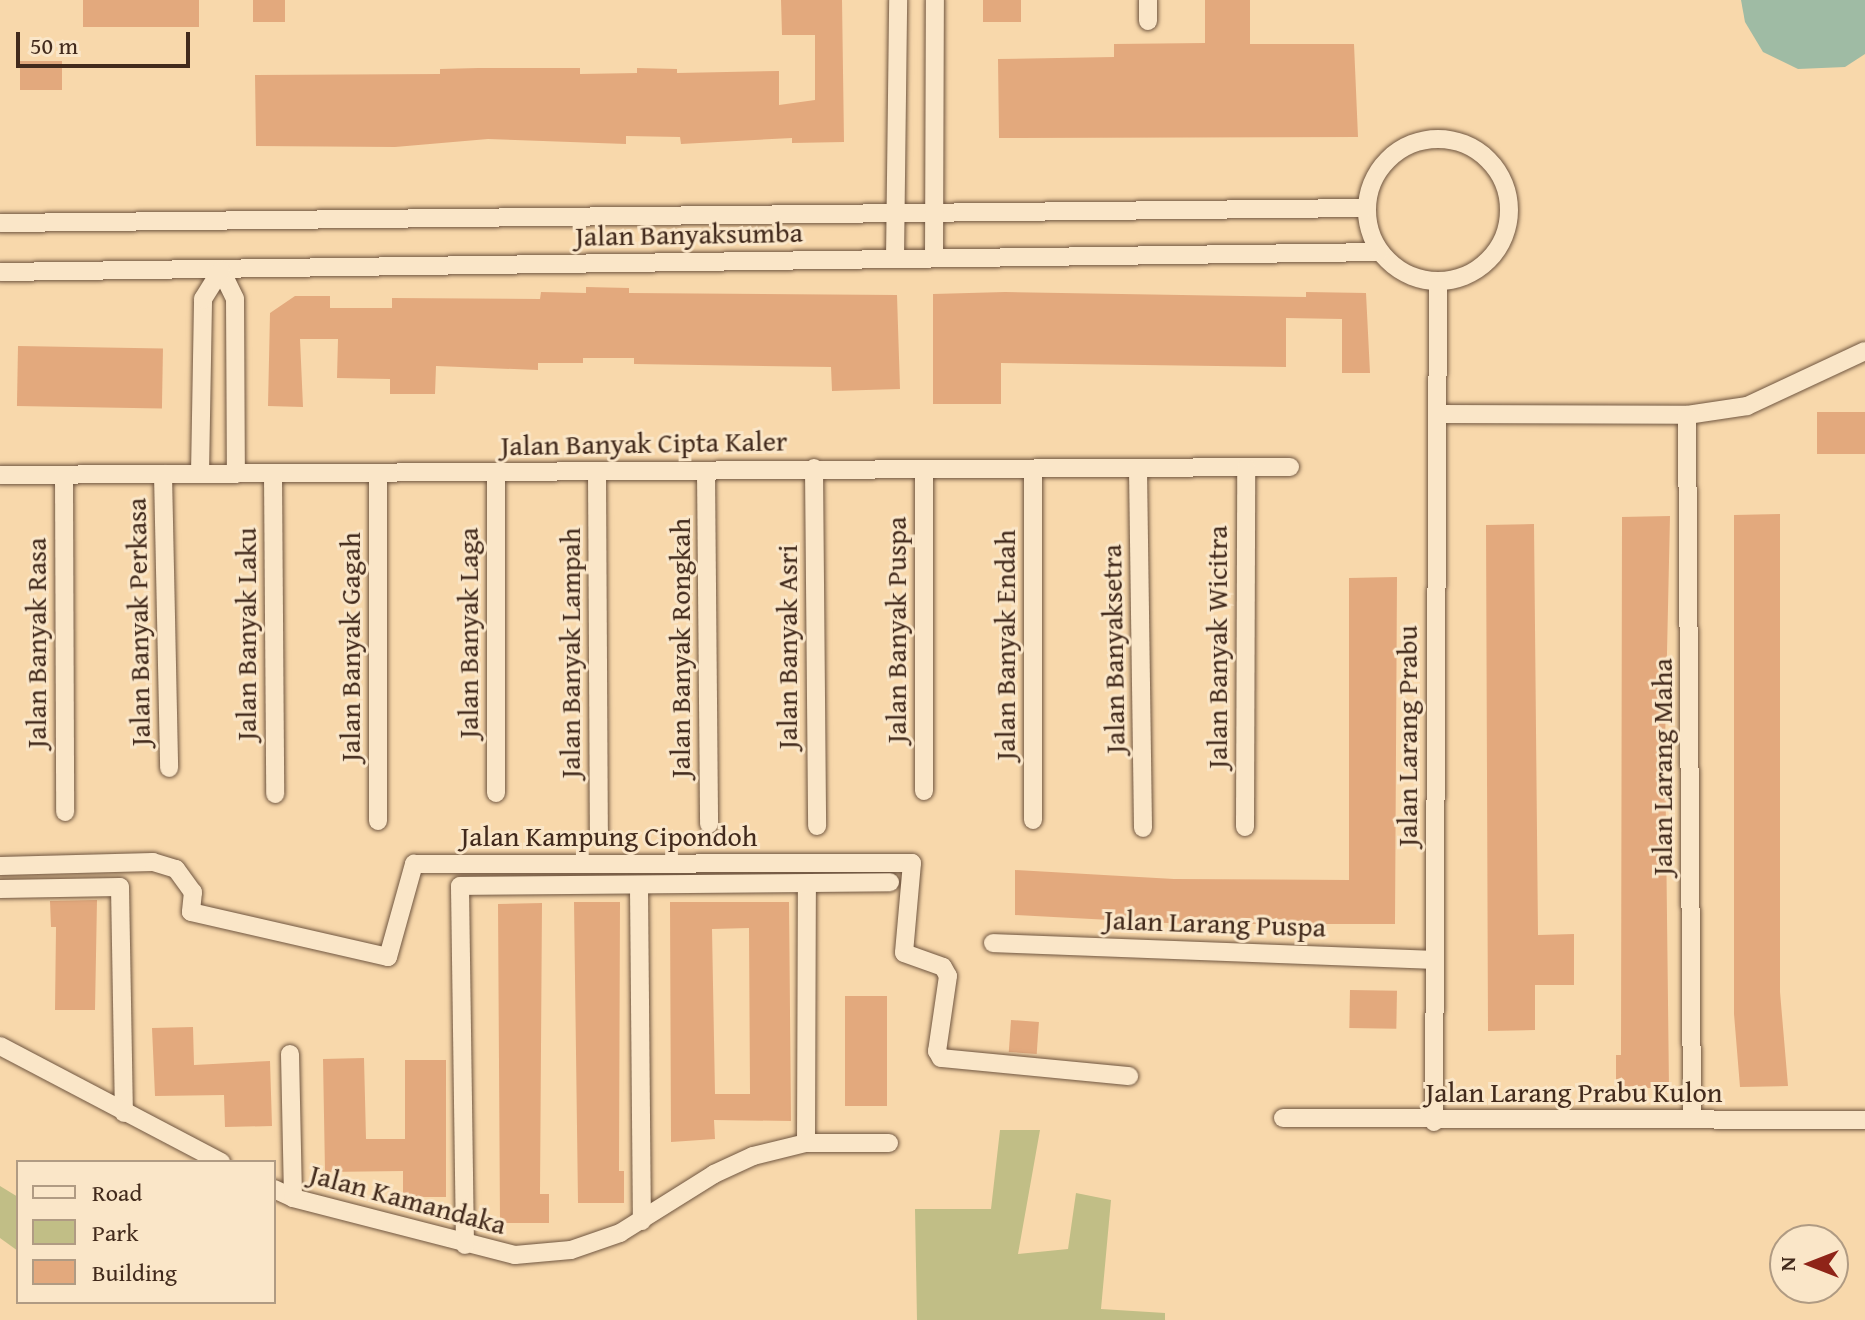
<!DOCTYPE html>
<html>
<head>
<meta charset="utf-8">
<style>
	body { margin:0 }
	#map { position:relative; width:1865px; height:1320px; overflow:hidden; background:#f8d8ab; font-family:"Gentium Book Plus",serif }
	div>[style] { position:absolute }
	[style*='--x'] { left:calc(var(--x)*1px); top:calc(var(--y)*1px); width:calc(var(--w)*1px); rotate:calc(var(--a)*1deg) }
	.green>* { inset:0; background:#c1be86 }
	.water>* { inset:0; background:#9fbba4 }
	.building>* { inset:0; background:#e3a97d; transform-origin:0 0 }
	.roads { filter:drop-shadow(0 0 2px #705640) drop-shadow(0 0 2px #705640) }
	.street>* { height:18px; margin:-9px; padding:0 9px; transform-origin:9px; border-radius:9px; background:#fae6c8 }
	.street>.ring { margin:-9px; padding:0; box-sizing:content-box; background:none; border:18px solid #fae6c8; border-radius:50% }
	span { translate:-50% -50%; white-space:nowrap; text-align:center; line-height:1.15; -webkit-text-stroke:6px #fae6c8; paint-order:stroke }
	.street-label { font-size:28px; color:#422a1c }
	.legend { position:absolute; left:16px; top:1160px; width:260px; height:144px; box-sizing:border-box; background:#fae6c8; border:2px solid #b09b83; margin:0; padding:10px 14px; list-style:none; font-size:24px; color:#422a1c }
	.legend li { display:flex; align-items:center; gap:16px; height:40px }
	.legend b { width:40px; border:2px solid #b09b83 }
	.north { position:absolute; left:1769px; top:1224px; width:80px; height:80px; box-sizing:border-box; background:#fae6c8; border:2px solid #b09b83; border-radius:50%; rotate:270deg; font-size:22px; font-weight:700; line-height:32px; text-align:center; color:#422a1c }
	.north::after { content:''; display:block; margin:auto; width:28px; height:36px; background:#8f2418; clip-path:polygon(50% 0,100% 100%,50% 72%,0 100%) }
	.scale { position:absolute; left:16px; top:32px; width:174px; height:36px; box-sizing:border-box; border:4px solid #422a1c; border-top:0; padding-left:10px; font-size:24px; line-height:28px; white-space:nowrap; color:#422a1c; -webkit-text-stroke:6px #fae6c8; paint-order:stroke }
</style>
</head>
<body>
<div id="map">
	<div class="green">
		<i style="clip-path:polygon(1000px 1130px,1040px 1130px,1018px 1254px,1068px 1249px,1076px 1193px,1111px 1200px,1101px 1309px,1165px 1313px,1165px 1320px,917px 1320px,915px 1209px,991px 1209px)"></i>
		<i style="clip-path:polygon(0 1186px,18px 1197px,18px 1251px,0 1238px)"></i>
	</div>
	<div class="water">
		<i style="clip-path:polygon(1741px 0,1865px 0,1865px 54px,1845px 67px,1798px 69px,1763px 52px,1745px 22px)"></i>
	</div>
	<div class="building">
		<i style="left:83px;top:0;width:116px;height:27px"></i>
		<i style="left:253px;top:0;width:32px;height:22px"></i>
		<i style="clip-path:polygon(781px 0,842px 0,844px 142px,792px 143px,792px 138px,681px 144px,680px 137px,626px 136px,626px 144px,488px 139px,395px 147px,256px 146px,255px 75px,440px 74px,440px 69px,478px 68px,580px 68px,580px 74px,637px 73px,637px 68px,677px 69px,677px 73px,779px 71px,779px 105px,815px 100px,815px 35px,782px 35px)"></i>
		<i style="left:983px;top:0;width:38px;height:22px"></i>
		<i style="clip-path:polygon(1205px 0,1250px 0,1250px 44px,1354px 44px,1358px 137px,999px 138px,998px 59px,1114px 57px,1114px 44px,1205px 43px)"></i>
		<i style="left:20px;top:61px;width:42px;height:29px"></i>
		<i style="clip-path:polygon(586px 287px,629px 288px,629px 293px,897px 295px,900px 389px,832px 391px,831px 367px,634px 364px,634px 358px,583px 358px,583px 363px,538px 363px,538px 370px,436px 366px,435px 394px,390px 394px,390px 379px,337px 378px,338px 339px,300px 339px,303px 407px,268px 406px,270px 313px,295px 296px,330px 296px,330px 308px,392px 308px,392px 298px,540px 299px,541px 292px,586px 293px)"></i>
		<i style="clip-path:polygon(1005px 292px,1306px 297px,1306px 292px,1366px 293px,1370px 373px,1342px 373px,1342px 319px,1286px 318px,1286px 367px,1001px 363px,1001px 404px,933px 404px,933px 294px)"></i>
		<i style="left:18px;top:346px;width:145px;height:60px;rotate:1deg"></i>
		<i style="left:1817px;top:412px;width:48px;height:42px"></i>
		<i style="clip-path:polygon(1780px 514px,1780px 992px,1788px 1086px,1740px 1087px,1734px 1014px,1734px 515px)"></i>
		<i style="clip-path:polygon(1670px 516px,1665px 744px,1669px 1088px,1616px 1088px,1616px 1055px,1621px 1055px,1622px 517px)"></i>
		<i style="clip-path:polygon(1534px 524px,1538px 935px,1574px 934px,1574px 985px,1535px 985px,1535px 1030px,1488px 1031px,1486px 525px)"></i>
		<i style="clip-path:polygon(1397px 577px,1395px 924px,1186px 924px,1015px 915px,1015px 870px,1174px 879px,1349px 880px,1349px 578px)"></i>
		<i style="clip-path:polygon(97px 900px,95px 1010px,55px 1010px,56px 927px,51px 927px,50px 901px)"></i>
		<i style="clip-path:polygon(574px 902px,620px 902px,619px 1171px,624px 1171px,624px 1203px,578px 1203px)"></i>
		<i style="clip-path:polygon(evenodd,670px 902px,789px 902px,791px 1121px,714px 1120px,715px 1139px,671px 1142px,670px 902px,749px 928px,750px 1094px,715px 1094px,712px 929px,749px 928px)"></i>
		<i style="clip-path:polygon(542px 903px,540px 1194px,549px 1194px,549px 1223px,500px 1223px,498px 904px)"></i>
		<i style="left:1350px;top:990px;width:47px;height:38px;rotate:1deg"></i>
		<i style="left:845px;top:996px;width:42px;height:110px"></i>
		<i style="left:1011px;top:1020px;width:28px;height:32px;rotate:4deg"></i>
		<i style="clip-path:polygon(193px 1027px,194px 1065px,270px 1061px,272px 1126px,225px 1127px,224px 1095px,155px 1096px,152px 1028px)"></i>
		<i style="clip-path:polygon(364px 1058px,366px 1139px,405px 1139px,405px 1060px,446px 1060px,446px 1197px,403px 1197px,403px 1171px,325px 1172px,323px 1059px)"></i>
	</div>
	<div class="roads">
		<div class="street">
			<i style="--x:1148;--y:21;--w:21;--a:-90"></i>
			<i class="ring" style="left:1367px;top:139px;width:124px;height:124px"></i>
			<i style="--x:0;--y:223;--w:1366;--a:-0.63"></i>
			<i style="--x:934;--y:258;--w:258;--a:-89.8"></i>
			<i style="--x:895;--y:259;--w:259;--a:-89.3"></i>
			<i style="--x:221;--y:270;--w:32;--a:64"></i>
			<i style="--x:235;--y:299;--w:175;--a:89.7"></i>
			<i style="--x:0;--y:272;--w:1379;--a:-0.83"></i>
			<i style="--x:1438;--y:414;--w:249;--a:0.2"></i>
			<i style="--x:1687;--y:415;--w:61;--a:-8.5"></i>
			<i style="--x:1747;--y:406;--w:130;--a:-25"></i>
			<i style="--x:1687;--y:415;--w:704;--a:89.59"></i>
			<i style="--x:814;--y:468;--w:358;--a:89.5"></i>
			<i style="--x:1033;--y:469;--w:351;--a:90"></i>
			<i style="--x:1138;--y:469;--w:359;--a:89.2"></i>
			<i style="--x:706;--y:471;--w:353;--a:89.5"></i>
			<i style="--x:496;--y:472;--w:321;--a:90"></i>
			<i style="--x:597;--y:472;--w:362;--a:89.7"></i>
			<i style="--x:378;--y:473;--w:348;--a:90"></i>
			<i style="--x:163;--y:474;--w:294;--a:88.8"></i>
			<i style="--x:200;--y:474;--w:175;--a:-89"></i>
			<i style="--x:203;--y:299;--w:34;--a:-58"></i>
			<i style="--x:273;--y:474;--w:320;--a:89.6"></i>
			<i style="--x:0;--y:475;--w:1290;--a:-0.36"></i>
			<i style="--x:64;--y:475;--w:337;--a:89.8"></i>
			<i style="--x:924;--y:791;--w:322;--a:-90"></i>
			<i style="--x:1245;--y:827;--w:359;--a:-89.8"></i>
			<i style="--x:0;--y:866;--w:153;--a:-1.5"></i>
			<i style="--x:153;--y:862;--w:24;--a:17"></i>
			<i style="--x:176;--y:869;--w:29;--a:54"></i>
			<i style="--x:193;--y:892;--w:20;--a:96"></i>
			<i style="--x:191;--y:912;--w:202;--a:12.9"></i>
			<i style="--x:388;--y:957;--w:97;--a:-74.4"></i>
			<i style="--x:414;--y:864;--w:498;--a:-0.1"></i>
			<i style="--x:912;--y:863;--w:90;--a:95.1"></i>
			<i style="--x:904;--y:953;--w:41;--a:19.7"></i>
			<i style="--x:943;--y:967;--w:10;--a:61"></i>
			<i style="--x:948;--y:976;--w:76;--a:98.3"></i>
			<i style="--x:937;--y:1051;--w:8;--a:60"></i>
			<i style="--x:941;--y:1058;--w:189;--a:5.5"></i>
			<i style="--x:639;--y:887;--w:334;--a:89.5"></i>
			<i style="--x:0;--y:889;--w:120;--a:-1"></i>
			<i style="--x:120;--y:887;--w:226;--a:89"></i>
			<i style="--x:993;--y:943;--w:441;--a:2.2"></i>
			<i style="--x:0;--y:1046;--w:250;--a:27.7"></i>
			<i style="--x:290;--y:1054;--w:144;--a:88.8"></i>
			<i style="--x:1283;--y:1118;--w:582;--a:0.2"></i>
			<i style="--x:1434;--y:1122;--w:840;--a:-89.73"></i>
			<i style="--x:806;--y:1143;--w:258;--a:-89.8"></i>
			<i style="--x:274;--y:1189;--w:21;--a:25"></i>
			<i style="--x:293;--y:1198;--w:229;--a:14.4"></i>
			<i style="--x:515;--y:1255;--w:56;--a:-5.1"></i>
			<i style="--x:571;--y:1250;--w:52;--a:-19.1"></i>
			<i style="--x:620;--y:1233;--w:111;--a:-32.1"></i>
			<i style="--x:714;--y:1174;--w:43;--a:-24.8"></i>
			<i style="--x:753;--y:1156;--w:55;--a:-13.8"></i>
			<i style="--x:806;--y:1143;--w:83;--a:0"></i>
			<i style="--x:465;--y:1245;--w:359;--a:-90.8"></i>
			<i style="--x:460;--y:886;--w:430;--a:-0.5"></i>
		</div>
	</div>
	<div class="street-label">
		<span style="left:689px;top:234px;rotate:-1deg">Jalan Banyaksumba</span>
		<span style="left:644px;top:443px;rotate:-1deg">Jalan Banyak Cipta Kaler</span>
		<span style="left:138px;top:622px;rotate:-91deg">Jalan Banyak Perkasa</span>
		<span style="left:896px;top:630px;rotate:-90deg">Jalan Banyak Puspa</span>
		<span style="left:468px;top:633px;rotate:-90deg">Jalan Banyak Laga</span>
		<span style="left:246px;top:634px;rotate:-90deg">Jalan Banyak Laku</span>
		<span style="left:36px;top:643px;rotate:-90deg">Jalan Banyak Rasa</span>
		<span style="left:1005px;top:645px;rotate:-90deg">Jalan Banyak Endah</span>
		<span style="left:350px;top:647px;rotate:-90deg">Jalan Banyak Gagah</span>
		<span style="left:787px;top:647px;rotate:-90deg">Jalan Banyak Asri</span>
		<span style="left:1217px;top:647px;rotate:-90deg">Jalan Banyak Wicitra</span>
		<span style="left:680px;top:648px;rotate:-90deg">Jalan Banyak Rongkah</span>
		<span style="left:1113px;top:649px;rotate:-91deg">Jalan Banyaksetra</span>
		<span style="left:570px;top:653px;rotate:-90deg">Jalan Banyak Lampah</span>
		<span style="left:1407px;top:736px;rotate:-90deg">Jalan Larang Prabu</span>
		<span style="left:1662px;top:767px;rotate:-90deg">Jalan Larang Maha</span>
		<span style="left:609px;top:836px">Jalan Kampung Cipondoh</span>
		<span style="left:1215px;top:923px;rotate:2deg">Jalan Larang Puspa</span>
		<span style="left:1574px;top:1092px">Jalan Larang Prabu Kulon</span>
		<span style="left:408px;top:1199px;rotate:15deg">Jalan Kamandaka</span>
	</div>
	<ul class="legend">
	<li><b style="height:10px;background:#fae6c8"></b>Road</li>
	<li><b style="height:22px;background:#c1be86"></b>Park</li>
	<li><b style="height:22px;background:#e3a97d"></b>Building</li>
	</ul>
	<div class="north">N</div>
	<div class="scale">50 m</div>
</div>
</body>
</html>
